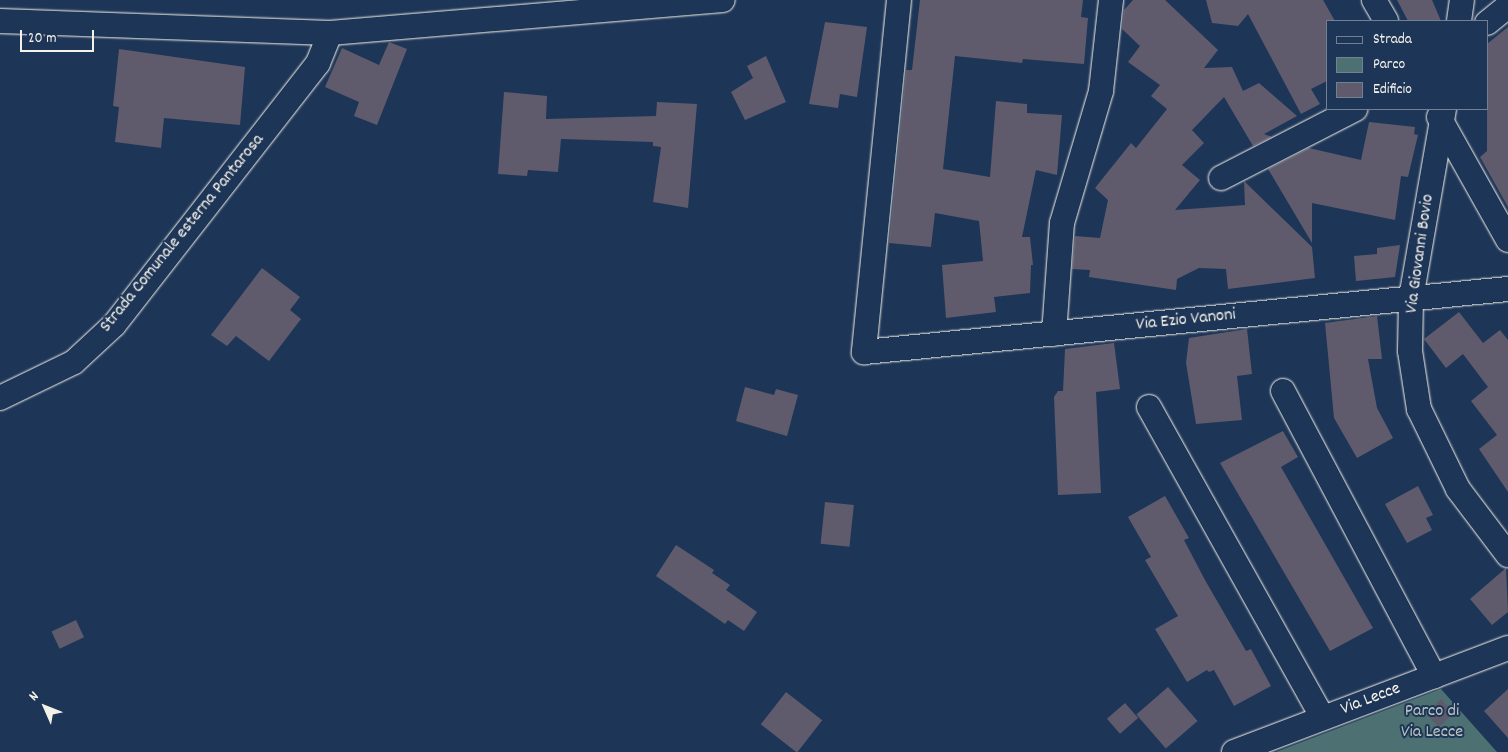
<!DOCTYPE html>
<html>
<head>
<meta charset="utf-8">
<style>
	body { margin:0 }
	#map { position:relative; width:1508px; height:752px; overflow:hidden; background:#1d3557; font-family:Dekko,sans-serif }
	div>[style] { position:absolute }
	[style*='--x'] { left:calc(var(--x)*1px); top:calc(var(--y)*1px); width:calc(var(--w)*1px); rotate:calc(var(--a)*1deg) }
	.green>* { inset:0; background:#4d7172 }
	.building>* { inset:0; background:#5f5b6c; transform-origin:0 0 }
	.roads { filter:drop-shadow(0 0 1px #f4f1e8) drop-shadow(0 0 1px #f4f1e8) }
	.minor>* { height:24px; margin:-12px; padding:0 12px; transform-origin:12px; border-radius:12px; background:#1d3557 }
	span { translate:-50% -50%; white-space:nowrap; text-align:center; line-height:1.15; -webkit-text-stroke:4px #1d3557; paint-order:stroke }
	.street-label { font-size:18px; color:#f4f1e8 }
	.park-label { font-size:18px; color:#bac4bf }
	.legend { position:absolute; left:1326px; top:20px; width:162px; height:90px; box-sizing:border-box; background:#1d3557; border:1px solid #738091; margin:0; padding:6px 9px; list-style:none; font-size:15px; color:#f4f1e8 }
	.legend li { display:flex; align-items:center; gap:10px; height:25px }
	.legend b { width:25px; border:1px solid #738091 }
	.north { position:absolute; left:20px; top:682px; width:50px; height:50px; -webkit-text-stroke:4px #1d3557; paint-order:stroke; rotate:314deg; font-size:14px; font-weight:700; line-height:20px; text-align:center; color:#f4f1e8 }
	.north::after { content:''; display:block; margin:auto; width:18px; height:22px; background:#f4f1e8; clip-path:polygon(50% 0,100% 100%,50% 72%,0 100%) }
	.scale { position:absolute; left:20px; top:30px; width:74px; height:22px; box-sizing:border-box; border:2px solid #f4f1e8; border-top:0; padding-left:6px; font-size:15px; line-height:18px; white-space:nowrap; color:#f4f1e8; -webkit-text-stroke:4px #1d3557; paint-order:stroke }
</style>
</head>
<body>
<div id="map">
	<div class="green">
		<i style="clip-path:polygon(1441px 689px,1497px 752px,1276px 752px)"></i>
	</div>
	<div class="building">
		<i style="clip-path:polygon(920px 0,1083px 0,1081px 17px,1088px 18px,1084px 64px,1023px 59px,1022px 63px,955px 56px,943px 169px,990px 177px,996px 101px,1027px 104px,1027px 113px,1062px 115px,1057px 175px,1036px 170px,1022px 237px,1030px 237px,1033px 265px,1031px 265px,1030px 293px,994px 297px,996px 312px,946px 318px,942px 265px,983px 261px,979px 221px,935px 213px,931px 247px,889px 243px,906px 70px,912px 70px)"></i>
		<i style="clip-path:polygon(1133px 0,1165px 0,1218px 50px,1204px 68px,1232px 67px,1243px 91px,1259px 83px,1297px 116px,1264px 134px,1272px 137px,1253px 146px,1224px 97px,1192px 130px,1204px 143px,1182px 165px,1200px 180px,1175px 210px,1245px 205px,1244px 181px,1312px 247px,1315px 278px,1228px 289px,1226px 269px,1199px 268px,1177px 279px,1176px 290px,1089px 277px,1090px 270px,1072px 269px,1075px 236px,1100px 238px,1108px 200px,1095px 188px,1131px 143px,1136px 148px,1167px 109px,1151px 96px,1160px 85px,1128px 62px,1140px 46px,1122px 29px,1124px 10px)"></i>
		<i style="clip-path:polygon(1206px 0,1323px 0,1335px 21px,1327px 21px,1327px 81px,1311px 89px,1320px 104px,1301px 114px,1248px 14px,1238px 26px,1212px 23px)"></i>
		<i style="clip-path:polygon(1397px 0,1432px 0,1441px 21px,1408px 21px)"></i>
		<i style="clip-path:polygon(825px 22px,867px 27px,857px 97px,840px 94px,838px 108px,809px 104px)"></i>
		<i style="clip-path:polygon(1508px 27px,1508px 207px,1480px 157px,1487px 151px,1487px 44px)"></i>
		<i style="clip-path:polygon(389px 42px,407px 49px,377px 125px,354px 116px,359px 102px,325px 87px,342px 48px,379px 65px)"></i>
		<i style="clip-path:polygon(119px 49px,245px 67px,240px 125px,164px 118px,161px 148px,115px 142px,119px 107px,113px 106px)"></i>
		<i style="clip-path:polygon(766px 56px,786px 102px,745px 120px,731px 92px,753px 78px,747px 66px)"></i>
		<i style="clip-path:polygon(504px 92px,547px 96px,546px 119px,656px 116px,657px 102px,697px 104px,688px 208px,653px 202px,661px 147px,653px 146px,653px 142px,561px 139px,558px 172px,528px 170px,527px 176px,498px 174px)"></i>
		<i style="clip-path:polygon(1369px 122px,1415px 127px,1414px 134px,1418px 135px,1408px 177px,1401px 176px,1395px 220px,1312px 203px,1312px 243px,1268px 169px,1309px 148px,1361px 160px)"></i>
		<i style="clip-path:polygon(1400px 245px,1395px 277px,1356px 281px,1354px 256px,1377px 254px,1377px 248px)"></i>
		<i style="clip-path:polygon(262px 268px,300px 297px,290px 310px,301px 319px,269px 361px,236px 336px,227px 346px,211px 335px)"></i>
		<i style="clip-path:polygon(1459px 312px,1483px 343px,1500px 330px,1508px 340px,1508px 492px,1479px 449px,1497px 435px,1471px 401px,1488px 387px,1463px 354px,1446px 368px,1424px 339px)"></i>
		<i style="clip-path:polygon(1377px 316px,1382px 359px,1368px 359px,1377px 408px,1393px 438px,1357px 458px,1334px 418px,1325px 323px)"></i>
		<i style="clip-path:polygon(1247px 329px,1252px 374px,1237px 376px,1242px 420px,1196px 424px,1186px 363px,1189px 338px)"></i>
		<i style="clip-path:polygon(1114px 343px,1120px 389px,1096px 392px,1101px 493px,1058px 495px,1054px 397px,1058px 391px,1063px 391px,1065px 349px)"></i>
		<i style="clip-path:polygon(745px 387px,774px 395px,776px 389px,798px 395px,787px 436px,736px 421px)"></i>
		<i style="clip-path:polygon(1283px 431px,1298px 457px,1281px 467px,1373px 628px,1330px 651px,1220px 463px)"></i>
		<i style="clip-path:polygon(1418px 486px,1433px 515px,1426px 518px,1432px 530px,1407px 543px,1385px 504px)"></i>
		<i style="clip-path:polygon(1165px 496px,1189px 538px,1184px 540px,1205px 580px,1246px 651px,1251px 649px,1271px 686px,1234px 706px,1214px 670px,1209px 672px,1207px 670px,1187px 682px,1155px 629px,1178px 616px,1145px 560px,1151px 557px,1128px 517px)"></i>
		<i style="left:825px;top:502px;width:29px;height:42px;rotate:6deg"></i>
		<i style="clip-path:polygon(676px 545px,714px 570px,712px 573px,730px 585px,726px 590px,757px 612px,744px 631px,728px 620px,725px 624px,656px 576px)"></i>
		<i style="clip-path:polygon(1506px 568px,1508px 612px,1492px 625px,1470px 599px)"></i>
		<i style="left:76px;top:620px;width:19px;height:27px;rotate:65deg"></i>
		<i style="left:1168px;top:687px;width:45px;height:42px;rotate:49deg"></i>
		<i style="clip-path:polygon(1508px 689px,1508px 738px,1484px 711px)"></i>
		<i style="left:786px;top:692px;width:46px;height:41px;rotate:38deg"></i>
		<i style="left:1441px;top:699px;width:19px;height:21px;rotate:47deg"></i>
		<i style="left:1125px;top:703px;width:20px;height:24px;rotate:49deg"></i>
	</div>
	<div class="roads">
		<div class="minor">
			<i style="--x:899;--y:0;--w:354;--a:95.7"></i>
			<i style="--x:864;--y:352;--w:647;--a:-5.59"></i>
			<i style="--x:1374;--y:0;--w:24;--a:60"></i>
			<i style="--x:0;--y:21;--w:330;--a:2.1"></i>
			<i style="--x:330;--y:33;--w:394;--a:-4.8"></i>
			<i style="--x:1459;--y:21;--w:21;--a:-82"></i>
			<i style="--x:1487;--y:23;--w:27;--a:-39"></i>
			<i style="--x:1444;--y:109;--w:193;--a:99.9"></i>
			<i style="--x:1411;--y:299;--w:52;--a:91.1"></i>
			<i style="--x:1410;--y:351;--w:59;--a:81.2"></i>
			<i style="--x:1419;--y:409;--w:89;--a:64"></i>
			<i style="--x:1458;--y:489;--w:83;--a:52.9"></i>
			<i style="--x:1439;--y:117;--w:141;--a:60.7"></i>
			<i style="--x:1221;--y:178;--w:151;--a:-27.2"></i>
			<i style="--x:1054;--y:334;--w:111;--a:-85.9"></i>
			<i style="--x:1062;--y:223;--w:138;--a:-73.5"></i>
			<i style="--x:1101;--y:91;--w:92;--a:-83.7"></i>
			<i style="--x:1283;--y:391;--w:323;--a:62.1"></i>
			<i style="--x:0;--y:398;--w:82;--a:-25.9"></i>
			<i style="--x:74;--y:362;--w:54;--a:-42.8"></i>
			<i style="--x:114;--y:325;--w:332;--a:-52.1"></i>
			<i style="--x:318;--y:63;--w:32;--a:-68"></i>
			<i style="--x:1149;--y:407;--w:356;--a:60.8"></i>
			<i style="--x:1234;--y:752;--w:293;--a:-20.8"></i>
		</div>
	</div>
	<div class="street-label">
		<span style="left:183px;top:234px;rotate:-51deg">Strada Comunale esterna Pantarosa</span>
		<span style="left:1421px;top:254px;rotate:-82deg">Via Giovanni Bovio</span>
		<span style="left:1186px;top:321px;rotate:-6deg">Via Ezio Vanoni</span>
		<span style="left:1371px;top:700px;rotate:-21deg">Via Lecce</span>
	</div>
	<div class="park-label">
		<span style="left:1432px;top:723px">Parco di<br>Via Lecce</span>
	</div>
	<ul class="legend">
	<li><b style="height:6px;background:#1d3557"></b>Strada</li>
	<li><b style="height:14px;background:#4d7172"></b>Parco</li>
	<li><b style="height:14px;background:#5f5b6c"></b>Edificio</li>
	</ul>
	<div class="north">N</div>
	<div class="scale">20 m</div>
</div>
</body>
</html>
